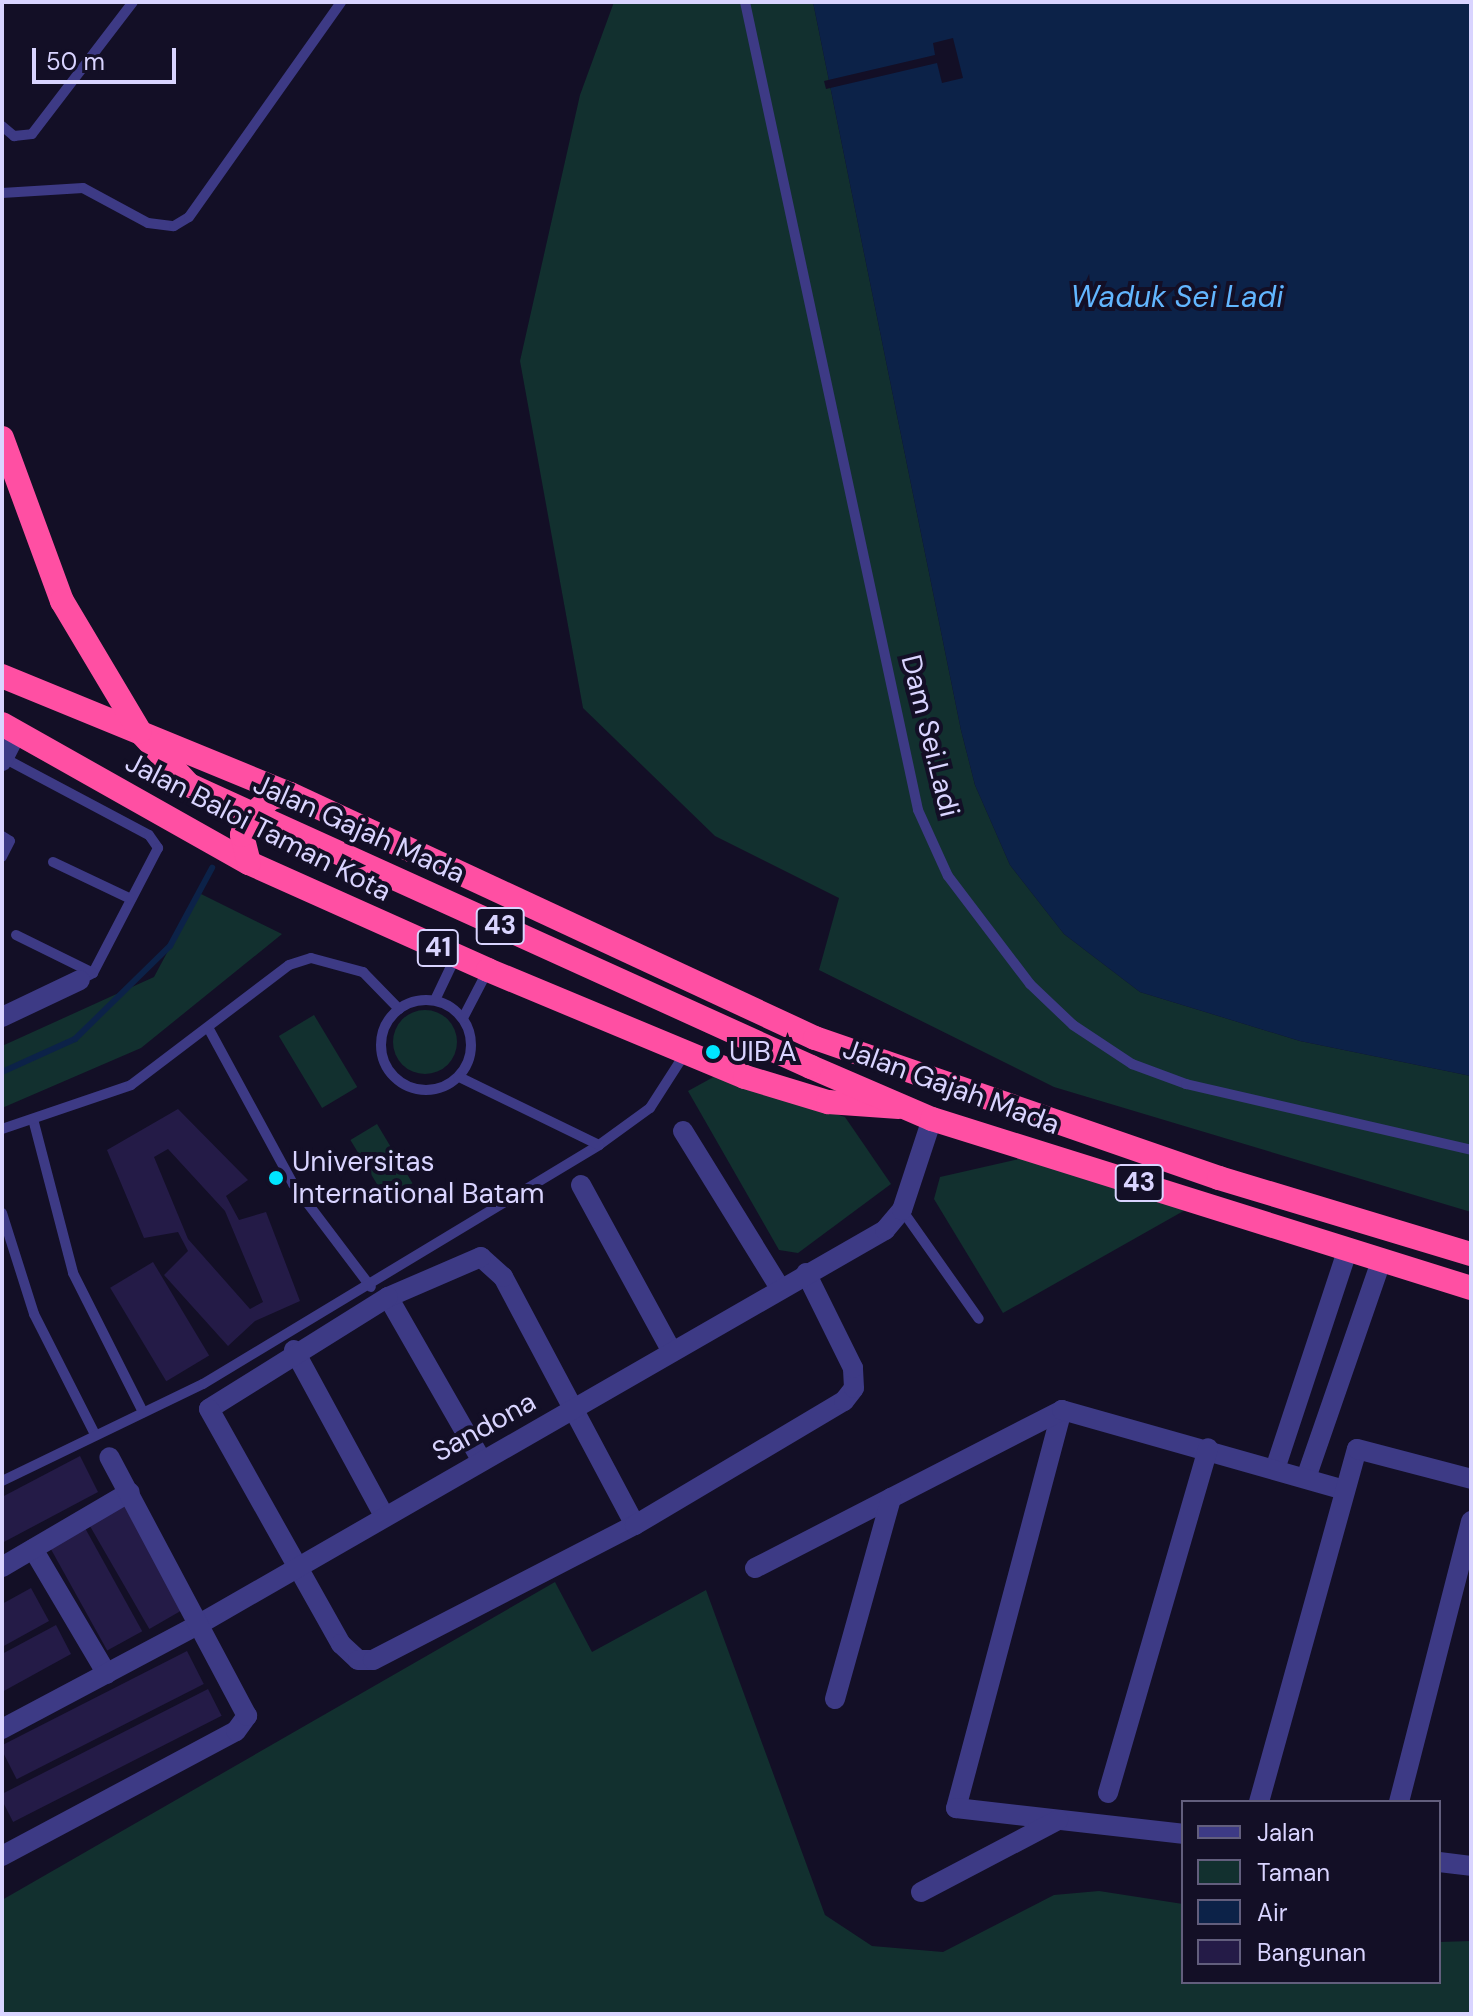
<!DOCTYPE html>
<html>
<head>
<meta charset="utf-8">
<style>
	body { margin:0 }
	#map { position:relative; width:1473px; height:2016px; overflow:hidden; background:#130f26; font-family:"DM Sans",sans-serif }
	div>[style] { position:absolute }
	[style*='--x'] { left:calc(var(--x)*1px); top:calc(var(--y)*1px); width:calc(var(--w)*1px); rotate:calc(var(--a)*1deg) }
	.green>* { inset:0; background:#12302f; transform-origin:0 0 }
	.round { border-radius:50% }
	.water>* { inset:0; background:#0c2248 }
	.pier>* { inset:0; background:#130f26 }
	.stream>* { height:6px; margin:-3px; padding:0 3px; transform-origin:3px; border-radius:3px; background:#0c2248 }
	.building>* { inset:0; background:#241b47; transform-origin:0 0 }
	.lane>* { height:10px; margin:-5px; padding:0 5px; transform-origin:5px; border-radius:5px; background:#3d3a85 }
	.lane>.ring { margin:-5px; padding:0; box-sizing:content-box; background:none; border:10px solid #3d3a85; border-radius:50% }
	.street>* { height:20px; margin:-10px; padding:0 10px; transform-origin:10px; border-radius:10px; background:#3d3a85 }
	.highway>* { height:24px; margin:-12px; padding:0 12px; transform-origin:12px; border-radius:12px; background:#ff4fa3 }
	.highway-bridge>* { height:24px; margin:-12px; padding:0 12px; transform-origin:12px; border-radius:12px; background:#ff4fa3 }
	.dots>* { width:22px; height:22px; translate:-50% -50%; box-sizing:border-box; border:4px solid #130f26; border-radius:50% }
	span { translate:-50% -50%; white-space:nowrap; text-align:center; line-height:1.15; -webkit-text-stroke:8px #130f26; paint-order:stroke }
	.shield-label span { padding:2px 6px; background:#130f26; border:2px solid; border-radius:6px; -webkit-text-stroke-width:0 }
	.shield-label { font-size:26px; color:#d9d4ff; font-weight:700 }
	.street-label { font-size:28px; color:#d9d4ff }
	.poi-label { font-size:28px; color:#d9d4ff }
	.left { translate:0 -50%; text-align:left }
	.water-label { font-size:30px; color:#62b6ff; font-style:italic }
	.frame { position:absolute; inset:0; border:4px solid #d9d4ff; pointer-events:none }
	.legend { position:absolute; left:1181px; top:1800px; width:260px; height:184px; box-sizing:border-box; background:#130f26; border:2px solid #625e7d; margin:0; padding:10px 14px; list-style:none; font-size:24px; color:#d9d4ff }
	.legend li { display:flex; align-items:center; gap:16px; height:40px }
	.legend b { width:40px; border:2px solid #625e7d }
	.scale { position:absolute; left:32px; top:48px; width:144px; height:36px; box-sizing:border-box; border:4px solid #d9d4ff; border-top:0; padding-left:10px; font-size:24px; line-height:28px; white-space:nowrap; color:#d9d4ff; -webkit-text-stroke:6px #130f26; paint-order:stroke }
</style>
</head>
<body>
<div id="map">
	<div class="green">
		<i style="clip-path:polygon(614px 2px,813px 2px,961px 730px,975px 785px,1010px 865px,1064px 934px,1140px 992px,1300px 1041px,1471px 1076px,1471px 1212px,1054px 1087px,819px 970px,839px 898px,715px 836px,583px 708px,520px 361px,580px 95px)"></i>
		<i style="clip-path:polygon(199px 893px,282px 934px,141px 1048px,2px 1108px,2px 1046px,154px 977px)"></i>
		<i class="round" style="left:393px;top:1010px;width:64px;height:64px"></i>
		<i style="left:314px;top:1015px;width:84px;height:41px;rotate:59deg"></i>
		<i style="clip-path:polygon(719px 1074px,845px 1117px,891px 1184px,798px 1253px,779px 1250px,688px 1091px)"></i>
		<i style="left:377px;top:1124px;width:69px;height:31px;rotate:59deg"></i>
		<i style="clip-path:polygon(1023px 1158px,1187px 1209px,1003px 1313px,934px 1199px,940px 1177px)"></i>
		<i style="clip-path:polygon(555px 1582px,592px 1652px,706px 1590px,825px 1915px,872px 1946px,943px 1952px,1054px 1895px,1099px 1891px,1183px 1904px,1183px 1982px,1439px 1982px,1439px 1942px,1471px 1941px,1471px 2014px,2px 2014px,2px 1900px)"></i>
	</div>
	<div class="water">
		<i style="clip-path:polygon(813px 2px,1471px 2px,1471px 1076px,1300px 1041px,1140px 992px,1064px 934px,1010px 865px,975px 785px,961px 730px)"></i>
	</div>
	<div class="pier">
		<i style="clip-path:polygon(953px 38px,963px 78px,942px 83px,937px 63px,826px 89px,824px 81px,935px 55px,933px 43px)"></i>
	</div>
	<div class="stream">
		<i style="--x:2;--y:1072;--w:80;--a:-24.3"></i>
		<i style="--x:75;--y:1039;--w:133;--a:-44.4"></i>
		<i style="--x:170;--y:946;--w:89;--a:-61.7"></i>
	</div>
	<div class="building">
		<i style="clip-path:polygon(evenodd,178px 1109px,248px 1180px,226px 1196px,239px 1220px,266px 1212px,300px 1301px,255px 1321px,228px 1346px,164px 1275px,188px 1251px,178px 1232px,144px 1238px,107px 1150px,178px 1109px,168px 1149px,225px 1211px,263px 1302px,250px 1309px,188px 1239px,154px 1157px,168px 1149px)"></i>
		<i style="left:153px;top:1262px;width:109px;height:50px;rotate:59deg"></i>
		<i style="clip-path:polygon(80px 1456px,98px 1492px,2px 1543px,2px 1497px)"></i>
		<i style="left:124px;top:1505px;width:120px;height:40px;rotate:60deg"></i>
		<i style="left:85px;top:1528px;width:118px;height:40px;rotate:61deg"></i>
		<i style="clip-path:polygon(31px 1588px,49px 1621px,2px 1647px,2px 1604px)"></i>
		<i style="clip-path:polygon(56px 1625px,71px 1654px,2px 1692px,2px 1654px)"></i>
		<i style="left:187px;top:1651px;width:37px;height:210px;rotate:63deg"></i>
		<i style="left:208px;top:1689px;width:30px;height:234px;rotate:63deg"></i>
	</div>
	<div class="lane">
		<i style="--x:745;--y:2;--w:826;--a:77.91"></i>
		<i style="--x:918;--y:810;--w:72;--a:65.6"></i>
		<i style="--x:948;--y:876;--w:136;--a:52.8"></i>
		<i style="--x:1030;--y:984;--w:59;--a:43.6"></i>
		<i style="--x:1073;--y:1025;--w:71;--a:33.5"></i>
		<i style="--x:1132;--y:1064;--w:58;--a:20.3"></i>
		<i style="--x:1186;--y:1084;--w:293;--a:13"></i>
		<i style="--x:2;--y:126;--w:16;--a:40"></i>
		<i style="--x:14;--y:136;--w:18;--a:-6"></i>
		<i style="--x:32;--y:134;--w:166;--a:-52.6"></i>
		<i style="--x:2;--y:193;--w:81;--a:-3.5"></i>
		<i style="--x:83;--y:188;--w:74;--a:28.3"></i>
		<i style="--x:148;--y:223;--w:26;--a:7"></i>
		<i style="--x:174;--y:226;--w:17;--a:-31"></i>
		<i style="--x:189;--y:217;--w:263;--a:-54.7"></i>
		<i style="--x:4;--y:758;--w:164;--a:28"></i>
		<i style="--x:149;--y:835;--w:16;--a:55"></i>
		<i style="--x:158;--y:848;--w:141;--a:117.5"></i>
		<i style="--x:93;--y:973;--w:15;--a:152"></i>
		<i style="--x:2;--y:836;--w:9;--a:32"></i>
		<i style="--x:10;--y:841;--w:18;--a:117"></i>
		<i style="--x:53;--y:862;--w:86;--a:25.4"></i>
		<i style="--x:16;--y:935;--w:86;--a:26.3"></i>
		<i class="ring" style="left:381px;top:1000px;width:80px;height:80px"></i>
		<i style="--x:435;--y:1000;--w:49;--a:-64.5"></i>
		<i style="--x:463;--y:1018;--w:54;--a:-62.5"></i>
		<i style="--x:210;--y:1031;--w:174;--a:61.5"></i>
		<i style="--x:293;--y:1184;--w:129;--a:52.9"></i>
		<i style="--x:33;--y:1119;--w:159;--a:75.4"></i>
		<i style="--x:73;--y:1273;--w:156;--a:63.3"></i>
		<i style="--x:2;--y:1129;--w:136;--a:-18.8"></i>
		<i style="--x:131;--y:1085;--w:198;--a:-37.2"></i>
		<i style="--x:289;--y:965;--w:23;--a:-18"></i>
		<i style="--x:311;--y:958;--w:54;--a:15.1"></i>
		<i style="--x:363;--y:972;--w:52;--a:45.8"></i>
		<i style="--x:599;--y:1145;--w:63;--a:-36"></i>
		<i style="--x:650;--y:1108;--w:67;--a:-57.3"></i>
		<i style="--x:902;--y:1210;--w:133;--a:54.8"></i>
		<i style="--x:2;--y:1213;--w:106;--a:72.4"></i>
		<i style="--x:34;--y:1314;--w:135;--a:63.1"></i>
		<i style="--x:2;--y:1481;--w:223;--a:-25.8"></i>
		<i style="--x:203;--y:1384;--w:463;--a:-31.1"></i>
		<i style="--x:599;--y:1145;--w:156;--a:-154.1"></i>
	</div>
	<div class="street">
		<i style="--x:2;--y:761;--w:33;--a:-63"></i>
		<i style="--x:2;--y:1017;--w:86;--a:-25.4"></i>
		<i style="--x:683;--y:1131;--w:185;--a:58.3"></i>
		<i style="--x:581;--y:1185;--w:190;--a:61.4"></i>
		<i style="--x:388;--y:1297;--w:189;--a:60.2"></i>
		<i style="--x:294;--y:1350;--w:187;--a:61.5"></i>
		<i style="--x:1062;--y:1410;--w:412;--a:104.9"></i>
		<i style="--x:956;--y:1808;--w:228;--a:6.5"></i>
		<i style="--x:1275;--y:1469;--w:233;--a:-71.7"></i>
		<i style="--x:1306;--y:1478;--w:232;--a:-70.9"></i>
		<i style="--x:635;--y:1525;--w:281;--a:-118"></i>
		<i style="--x:503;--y:1277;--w:30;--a:-138"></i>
		<i style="--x:481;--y:1257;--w:101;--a:156.7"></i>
		<i style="--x:388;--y:1297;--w:211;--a:148"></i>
		<i style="--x:209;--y:1409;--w:270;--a:60.7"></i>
		<i style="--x:341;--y:1644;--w:23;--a:43"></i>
		<i style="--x:358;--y:1660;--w:15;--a:0"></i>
		<i style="--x:373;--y:1660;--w:295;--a:-27.3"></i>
		<i style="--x:635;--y:1525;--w:243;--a:-30.7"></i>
		<i style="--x:844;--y:1401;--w:16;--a:-52"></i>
		<i style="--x:854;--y:1388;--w:20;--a:-93"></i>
		<i style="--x:853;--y:1368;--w:106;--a:-116.3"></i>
		<i style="--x:33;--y:1549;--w:145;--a:59.4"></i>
		<i style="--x:2;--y:1567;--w:148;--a:-30.4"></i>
		<i style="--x:755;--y:1568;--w:345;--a:-27.2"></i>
		<i style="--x:1062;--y:1410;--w:294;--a:15.8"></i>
		<i style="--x:835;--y:1699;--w:209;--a:-74.4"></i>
		<i style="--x:2;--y:1729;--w:228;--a:-28"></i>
		<i style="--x:203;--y:1622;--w:787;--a:-29.89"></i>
		<i style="--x:885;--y:1230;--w:26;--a:-50"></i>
		<i style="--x:902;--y:1210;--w:96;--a:-71.8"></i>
		<i style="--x:1108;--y:1793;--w:359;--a:-73.8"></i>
		<i style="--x:1259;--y:1802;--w:366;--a:-74.5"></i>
		<i style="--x:1357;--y:1449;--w:118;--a:14.7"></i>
		<i style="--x:1399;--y:1802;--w:290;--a:-75.6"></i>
		<i style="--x:2;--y:1856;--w:265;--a:-28.1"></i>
		<i style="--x:236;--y:1731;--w:19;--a:-54"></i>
		<i style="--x:247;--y:1716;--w:293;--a:-118"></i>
		<i style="--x:1439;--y:1862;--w:32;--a:7"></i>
		<i style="--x:921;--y:1892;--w:155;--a:-27.7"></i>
	</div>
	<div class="highway">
		<i style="--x:2;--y:676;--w:311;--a:22.3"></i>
		<i style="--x:290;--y:794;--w:579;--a:24.93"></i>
		<i style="--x:815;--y:1038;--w:428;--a:19.1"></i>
		<i style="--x:1219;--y:1178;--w:263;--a:16.8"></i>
		<i style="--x:2;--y:724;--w:283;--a:29.4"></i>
		<i style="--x:249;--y:863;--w:262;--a:24.1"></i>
		<i style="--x:488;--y:970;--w:278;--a:22.6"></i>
		<i style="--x:745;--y:1077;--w:87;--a:16.8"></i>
		<i style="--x:828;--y:1102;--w:71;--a:4"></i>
		<i style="--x:142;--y:734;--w:69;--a:47.3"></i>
		<i style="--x:249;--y:863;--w:29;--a:-104"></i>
		<i style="--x:242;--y:835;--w:17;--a:-73"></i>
		<i style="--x:247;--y:819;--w:32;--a:-41"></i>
		<i style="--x:271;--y:798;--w:19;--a:-12"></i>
		<i style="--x:811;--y:1067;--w:132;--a:23.3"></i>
		<i style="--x:932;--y:1119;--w:565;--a:17.41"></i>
	</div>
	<div class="highway-bridge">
		<i style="--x:2;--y:438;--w:174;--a:69.8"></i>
		<i style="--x:62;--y:601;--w:152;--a:59.2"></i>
		<i style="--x:189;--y:785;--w:683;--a:24.39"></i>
	</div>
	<div class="dots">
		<i style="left:713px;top:1052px;background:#00e5ff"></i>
		<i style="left:276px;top:1178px;background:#00e5ff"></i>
	</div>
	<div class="shield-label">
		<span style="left:500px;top:926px">43</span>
		<span style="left:438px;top:948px">41</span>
		<span style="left:1139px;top:1183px">43</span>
	</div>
	<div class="street-label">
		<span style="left:930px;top:736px;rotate:76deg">Dam Sei.Ladi</span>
		<span style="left:258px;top:827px;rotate:27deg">Jalan Baloi Taman Kota</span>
		<span style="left:359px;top:829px;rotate:24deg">Jalan Gajah Mada</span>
		<span style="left:951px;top:1087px;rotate:20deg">Jalan Gajah Mada</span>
		<span style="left:484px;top:1427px;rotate:-29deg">Sandona</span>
	</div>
	<div class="poi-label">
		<span class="left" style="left:729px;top:1052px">UIB A</span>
		<span class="left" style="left:292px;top:1178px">Universitas<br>International Batam</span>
	</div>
	<div class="water-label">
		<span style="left:1177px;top:297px">Waduk Sei Ladi</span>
	</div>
	<div class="frame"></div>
	<ul class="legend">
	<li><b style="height:10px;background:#3d3a85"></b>Jalan</li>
	<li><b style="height:22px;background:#12302f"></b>Taman</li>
	<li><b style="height:22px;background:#0c2248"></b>Air</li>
	<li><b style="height:22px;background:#241b47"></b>Bangunan</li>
	</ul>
	<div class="scale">50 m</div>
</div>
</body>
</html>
